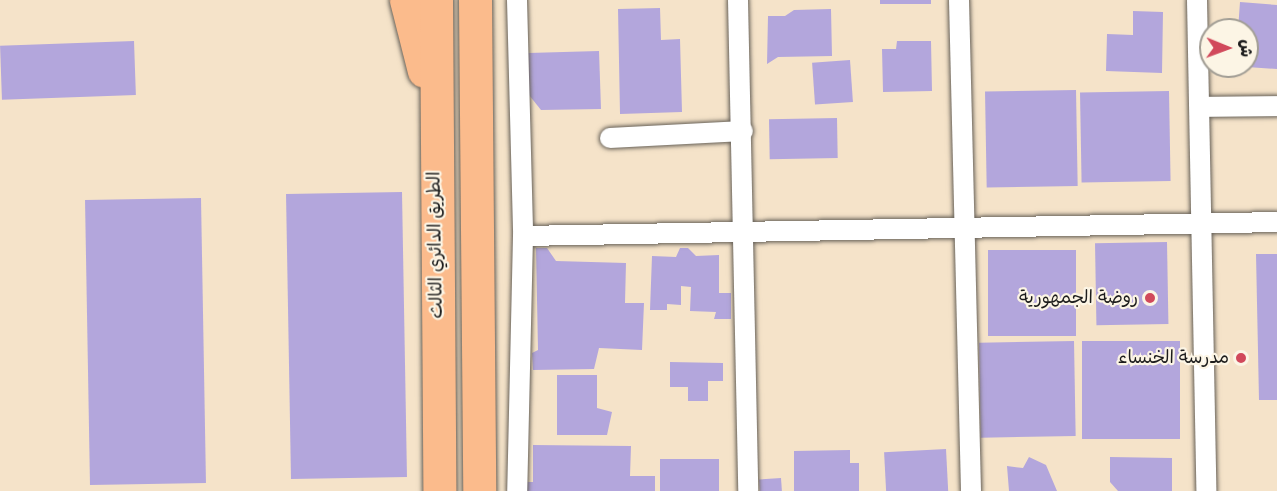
<!DOCTYPE html>
<html>
<head>
<meta charset="utf-8">
<style>
	body { margin:0 }
	#map { position:relative; width:1277px; height:491px; overflow:hidden; background:#f5e3c9; font-family:Mynerve,"Playpen Sans Arabic",sans-serif }
	div>[style] { position:absolute }
	[style*='--x'] { left:calc(var(--x)*1px); top:calc(var(--y)*1px); width:calc(var(--w)*1px); rotate:calc(var(--a)*1deg) }
	.building>* { inset:0; background:#b3a6dc; transform-origin:0 0 }
	.roads { filter:drop-shadow(0 0 2px #686259) drop-shadow(0 0 2px #686259) }
	.street>* { height:20px; margin:-10px; padding:0 10px; transform-origin:10px; border-radius:10px; background:#fff }
	.highway>* { height:33px; margin:-16.5px; padding:0 16.5px; transform-origin:16.5px; border-radius:16.5px; background:#fbbb8c }
	.dots>* { width:16px; height:16px; translate:-50% -50%; box-sizing:border-box; border:3px solid #fcf5e5; border-radius:50% }
	span { translate:-50% -50%; white-space:nowrap; text-align:center; line-height:1.15; -webkit-text-stroke:4.5px #fcf5e5; paint-order:stroke }
	.street-label { font-size:18px; color:#1c1c1c }
	.poi-label { font-size:18px; color:#1c1c1c }
	.right { translate:-100% -50%; text-align:right }
	.north { position:absolute; left:1199px; top:18px; width:60px; height:60px; box-sizing:border-box; background:#fcf5e5; border:2px solid #a29e95; border-radius:50%; rotate:91deg; font-size:16px; font-weight:700; line-height:24px; text-align:center; color:#1c1c1c }
	.north::after { content:''; display:block; margin:auto; width:21px; height:27px; background:#d1495b; clip-path:polygon(50% 0,100% 100%,50% 72%,0 100%) }
</style>
</head>
<body>
<div id="map">
	<div class="building">
		<i style="left:880px;top:0;width:51px;height:4px"></i>
		<i style="clip-path:polygon(1240px 2px,1277px 5px,1277px 69px,1247px 67px,1247px 30px,1238px 30px)"></i>
		<i style="clip-path:polygon(660px 8px,661px 40px,680px 39px,682px 112px,620px 114px,618px 9px)"></i>
		<i style="clip-path:polygon(831px 9px,832px 56px,778px 57px,767px 64px,768px 16px,785px 16px,794px 10px)"></i>
		<i style="clip-path:polygon(1133px 11px,1163px 12px,1162px 73px,1106px 71px,1107px 34px,1133px 35px)"></i>
		<i style="left:134px;top:41px;width:54px;height:134px;rotate:88deg"></i>
		<i style="clip-path:polygon(897px 41px,931px 41px,932px 91px,883px 92px,882px 49px,896px 49px)"></i>
		<i style="clip-path:polygon(599px 51px,601px 109px,541px 110px,529px 95px,528px 53px)"></i>
		<i style="left:850px;top:60px;width:42px;height:38px;rotate:86deg"></i>
		<i style="left:1076px;top:90px;width:96px;height:91px;rotate:89deg"></i>
		<i style="left:1169px;top:91px;width:90px;height:89px;rotate:89deg"></i>
		<i style="left:837px;top:118px;width:40px;height:68px;rotate:89deg"></i>
		<i style="left:402px;top:192px;width:285px;height:116px;rotate:89deg"></i>
		<i style="left:201px;top:198px;width:285px;height:116px;rotate:89deg"></i>
		<i style="left:1167px;top:242px;width:82px;height:72px;rotate:89deg"></i>
		<i style="clip-path:polygon(536px 248px,547px 248px,556px 261px,626px 263px,625px 303px,644px 303px,642px 350px,599px 348px,594px 369px,533px 370px,532px 353px,538px 350px)"></i>
		<i style="clip-path:polygon(680px 248px,688px 248px,696px 256px,719px 255px,719px 293px,731px 293px,731px 319px,714px 319px,716px 312px,690px 311px,691px 287px,681px 286px,681px 305px,667px 304px,667px 310px,650px 310px,652px 256px,676px 257px)"></i>
		<i style="left:988px;top:250px;width:88px;height:86px"></i>
		<i style="clip-path:polygon(1256px 254px,1277px 254px,1277px 400px,1259px 400px)"></i>
		<i style="left:1074px;top:341px;width:95px;height:95px;rotate:89deg"></i>
		<i style="left:1180px;top:341px;width:98px;height:98px;rotate:90deg"></i>
		<i style="clip-path:polygon(670px 362px,723px 363px,723px 381px,708px 381px,708px 401px,688px 401px,688px 387px,670px 387px)"></i>
		<i style="clip-path:polygon(557px 375px,597px 375px,597px 408px,612px 412px,607px 435px,557px 435px)"></i>
		<i style="clip-path:polygon(533px 445px,631px 446px,630px 476px,655px 476px,655px 491px,523px 491px,523px 482px,533px 482px)"></i>
		<i style="left:946px;top:449px;width:42px;height:62px;rotate:87deg"></i>
		<i style="clip-path:polygon(850px 450px,850px 463px,859px 463px,859px 491px,794px 491px,794px 451px)"></i>
		<i style="clip-path:polygon(1029px 457px,1046px 465px,1057px 491px,1009px 491px,1007px 466px,1023px 468px)"></i>
		<i style="clip-path:polygon(1110px 457px,1172px 458px,1172px 491px,1118px 491px,1110px 482px)"></i>
		<i style="left:660px;top:459px;width:59px;height:32px"></i>
		<i style="left:781px;top:478px;width:13px;height:22px;rotate:86deg"></i>
	</div>
	<div class="roads">
		<div class="street">
			<i style="--x:517;--y:0;--w:236;--a:88.5"></i>
			<i style="--x:523;--y:236;--w:255;--a:91.3"></i>
			<i style="--x:738;--y:0;--w:491;--a:88.8"></i>
			<i style="--x:959;--y:0;--w:491;--a:88.6"></i>
			<i style="--x:1197;--y:0;--w:491;--a:88.9"></i>
			<i style="--x:1200;--y:107;--w:77;--a:-0.7"></i>
			<i style="--x:610;--y:138;--w:133;--a:-3"></i>
			<i style="--x:523;--y:236;--w:754;--a:-1.06"></i>
		</div>
		<div class="highway">
			<i style="--x:406;--y:0;--w:73;--a:75.8"></i>
			<i style="--x:436;--y:0;--w:491;--a:89.6"></i>
			<i style="--x:475;--y:0;--w:491;--a:89.5"></i>
		</div>
	</div>
	<div class="dots">
		<i style="left:1150px;top:298px;background:#d1495b"></i>
		<i style="left:1241px;top:358px;background:#d1495b"></i>
	</div>
	<div class="street-label">
		<span style="left:436px;top:245px;rotate:-91deg">الطريق الدائري الثالث</span>
	</div>
	<div class="poi-label">
		<span class="right" style="left:1138px;top:298px">روضة الجمهورية</span>
		<span class="right" style="left:1229px;top:358px">مدرسة الخنساء</span>
	</div>
	<div class="north">ش</div>
</div>
</body>
</html>
